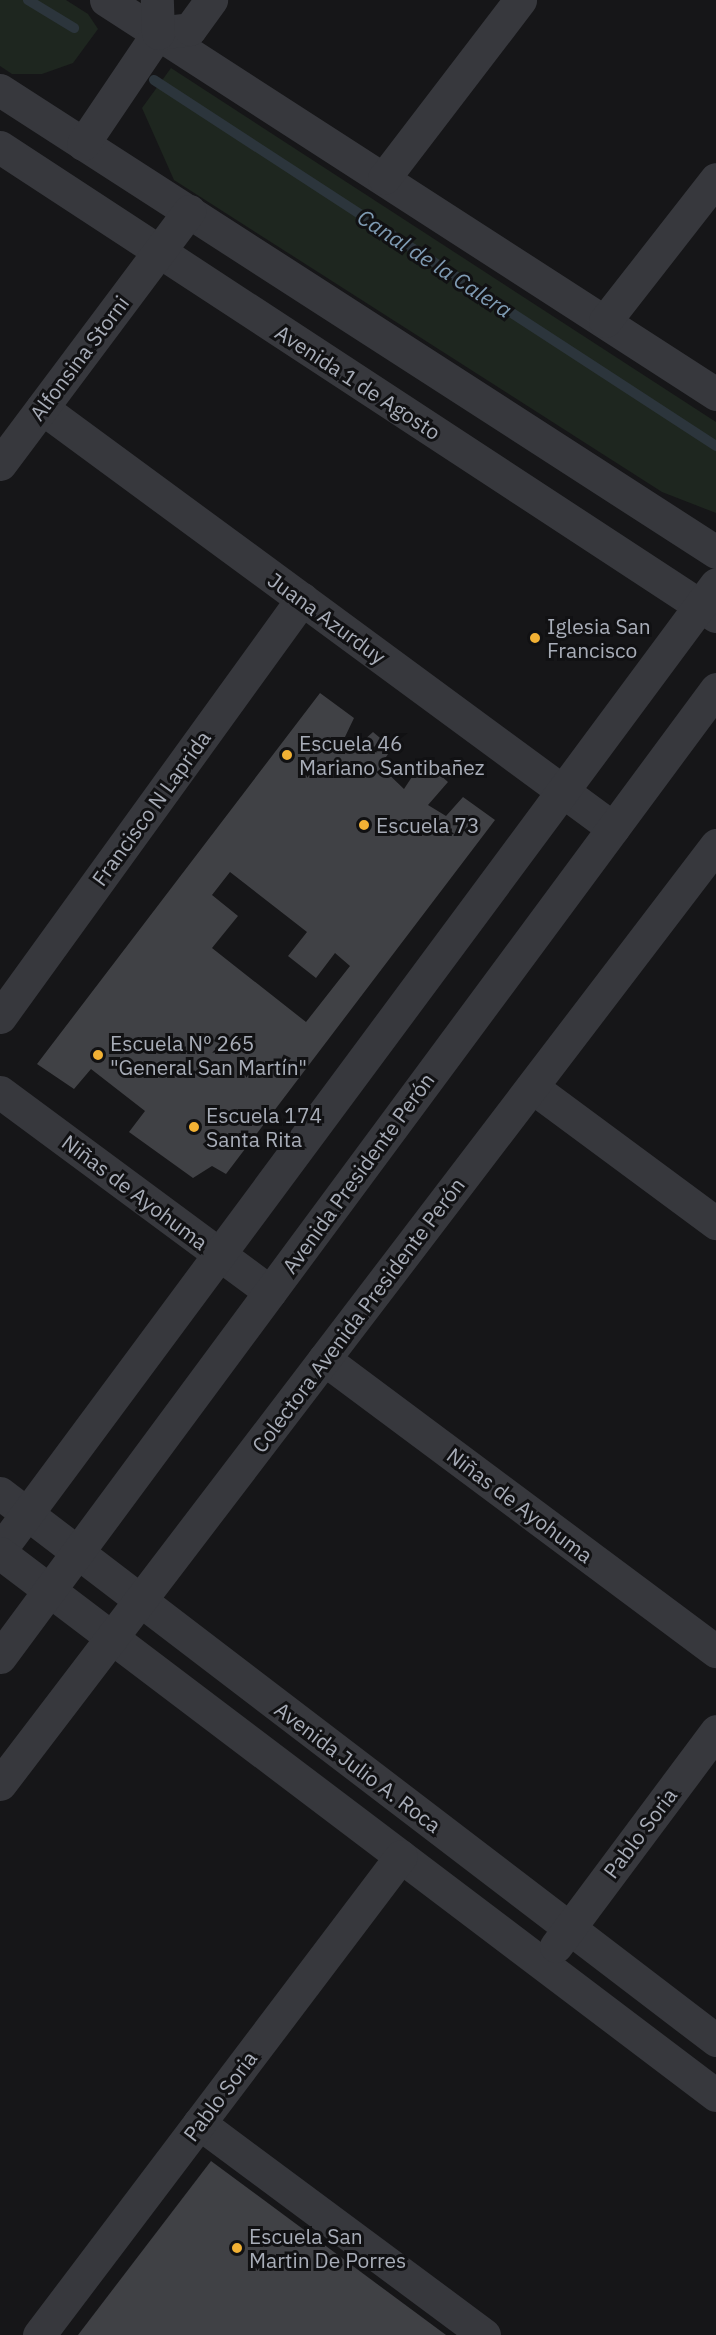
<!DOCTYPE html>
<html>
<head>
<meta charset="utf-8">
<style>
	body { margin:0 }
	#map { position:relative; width:716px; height:2335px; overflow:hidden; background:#161618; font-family:"IBM Plex Sans",sans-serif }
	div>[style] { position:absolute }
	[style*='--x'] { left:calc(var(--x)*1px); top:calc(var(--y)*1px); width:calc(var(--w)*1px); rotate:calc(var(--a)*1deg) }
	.green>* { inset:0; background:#1e261f }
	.stream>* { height:10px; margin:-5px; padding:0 5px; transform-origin:5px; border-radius:5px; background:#2c353c }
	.building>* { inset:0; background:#404145 }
	.minor>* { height:33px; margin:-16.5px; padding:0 16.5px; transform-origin:16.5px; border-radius:16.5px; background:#37383d }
	.dots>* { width:16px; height:16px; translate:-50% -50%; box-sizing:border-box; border:3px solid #111113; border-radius:50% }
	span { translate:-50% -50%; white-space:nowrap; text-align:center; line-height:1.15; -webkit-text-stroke:6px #111113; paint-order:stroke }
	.street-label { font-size:21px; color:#a8adb8 }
	.poi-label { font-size:21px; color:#a8adb8 }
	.left { translate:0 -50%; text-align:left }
	.water-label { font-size:22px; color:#7f9bb3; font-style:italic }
</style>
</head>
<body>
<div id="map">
	<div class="green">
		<i style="clip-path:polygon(0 0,66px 0,88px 14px,98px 29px,73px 63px,42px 74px,12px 74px,0 66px)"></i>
		<i style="clip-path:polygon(171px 68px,716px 422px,716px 513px,662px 492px,174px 180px,142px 108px)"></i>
	</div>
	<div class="stream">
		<i style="--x:28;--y:0;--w:54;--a:31.3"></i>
		<i style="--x:154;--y:80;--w:671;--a:33.07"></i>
	</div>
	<div class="building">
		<i style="clip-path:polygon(evenodd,320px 693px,354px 718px,344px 739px,354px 749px,373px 732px,392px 748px,380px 766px,404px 789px,423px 760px,448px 782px,428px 805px,446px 816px,463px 797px,495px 820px,226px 1174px,212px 1166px,193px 1178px,129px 1132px,145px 1111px,91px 1069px,74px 1089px,37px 1064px,320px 693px,230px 872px,307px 932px,288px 956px,316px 978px,335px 953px,350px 966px,306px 1022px,212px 948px,238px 916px,212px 895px,230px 872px)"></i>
		<i style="clip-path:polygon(211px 2161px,446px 2335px,78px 2335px)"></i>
	</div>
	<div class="minor">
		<i style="--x:106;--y:0;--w:726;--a:32.86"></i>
		<i style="--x:158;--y:33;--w:32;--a:-7"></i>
		<i style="--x:190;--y:29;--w:36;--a:-54"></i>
		<i style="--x:0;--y:90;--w:852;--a:32.83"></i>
		<i style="--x:83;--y:144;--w:134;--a:-56"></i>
		<i style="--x:158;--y:33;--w:33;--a:-92"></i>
		<i style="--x:0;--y:147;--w:856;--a:33.23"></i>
		<i style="--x:384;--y:178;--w:224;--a:-52.6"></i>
		<i style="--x:605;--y:321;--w:180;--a:-52"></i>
		<i style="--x:42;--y:408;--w:709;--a:36.34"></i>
		<i style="--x:0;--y:464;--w:316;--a:-53.2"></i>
		<i style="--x:0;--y:1017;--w:516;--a:-54.15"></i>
		<i style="--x:532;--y:1087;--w:229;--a:36.5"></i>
		<i style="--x:0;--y:1092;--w:336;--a:36.5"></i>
		<i style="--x:324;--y:1359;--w:489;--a:36.7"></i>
		<i style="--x:0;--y:1493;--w:901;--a:37.38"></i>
		<i style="--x:0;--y:1550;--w:1202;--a:-53.45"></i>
		<i style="--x:0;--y:1553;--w:898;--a:37.13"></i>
		<i style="--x:0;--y:1657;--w:1204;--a:-53.51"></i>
		<i style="--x:0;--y:1784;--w:1181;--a:-52.67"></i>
		<i style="--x:556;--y:1946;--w:268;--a:-53.3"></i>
		<i style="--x:199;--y:2123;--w:355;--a:36.6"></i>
		<i style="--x:39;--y:2335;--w:600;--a:-52.92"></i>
	</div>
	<div class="dots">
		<i style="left:535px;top:638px;background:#f2b134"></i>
		<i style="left:287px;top:755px;background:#f2b134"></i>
		<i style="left:364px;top:825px;background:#f2b134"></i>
		<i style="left:98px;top:1055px;background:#f2b134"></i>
		<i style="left:194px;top:1127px;background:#f2b134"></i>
		<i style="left:237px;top:2248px;background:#f2b134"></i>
	</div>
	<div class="street-label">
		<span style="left:79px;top:358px;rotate:-53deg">Alfonsina Storni</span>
		<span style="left:358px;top:382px;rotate:33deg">Avenida 1 de Agosto</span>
		<span style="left:327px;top:618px;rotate:36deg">Juana Azurduy</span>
		<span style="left:151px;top:808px;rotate:-54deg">Francisco N Laprida</span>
		<span style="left:358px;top:1173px;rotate:-54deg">Avenida Presidente Perón</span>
		<span style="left:135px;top:1192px;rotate:37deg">Niñas de Ayohuma</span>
		<span style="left:358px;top:1315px;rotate:-53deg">Colectora Avenida Presidente Perón</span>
		<span style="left:520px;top:1505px;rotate:37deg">Niñas de Ayohuma</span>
		<span style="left:358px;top:1767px;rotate:37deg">Avenida Julio A. Roca</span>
		<span style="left:640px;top:1833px;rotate:-53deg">Pablo Soria</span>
		<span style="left:220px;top:2096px;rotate:-53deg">Pablo Soria</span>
	</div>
	<div class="poi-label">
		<span class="left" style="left:547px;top:638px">Iglesia San<br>Francisco</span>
		<span class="left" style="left:299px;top:755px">Escuela 46<br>Mariano Santibañez</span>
		<span class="left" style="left:376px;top:825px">Escuela 73</span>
		<span class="left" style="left:110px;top:1055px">Escuela Nº 265<br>"General San Martín"</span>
		<span class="left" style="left:206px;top:1127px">Escuela 174<br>Santa Rita</span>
		<span class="left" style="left:249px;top:2248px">Escuela San<br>Martin De Porres</span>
	</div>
	<div class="water-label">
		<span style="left:435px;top:263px;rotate:33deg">Canal de la Calera</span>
	</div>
</div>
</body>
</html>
